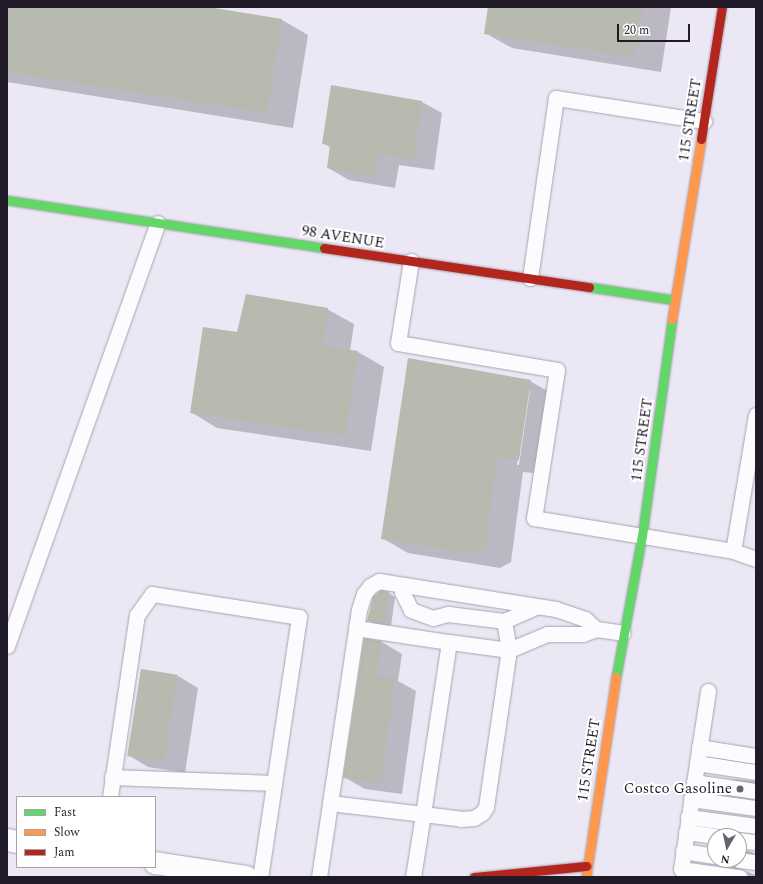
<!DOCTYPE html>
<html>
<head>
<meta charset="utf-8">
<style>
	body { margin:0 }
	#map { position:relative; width:763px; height:884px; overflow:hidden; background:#ebe7f4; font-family:Spectral,serif }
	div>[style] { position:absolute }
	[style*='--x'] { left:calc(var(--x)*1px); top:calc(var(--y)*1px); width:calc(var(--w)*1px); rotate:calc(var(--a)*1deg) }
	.shadow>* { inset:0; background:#0003 }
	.building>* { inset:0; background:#b7baae; transform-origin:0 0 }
	.roads { filter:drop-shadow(0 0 1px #a8a3b0) drop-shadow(0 0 1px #a8a3b0) }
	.lane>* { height:15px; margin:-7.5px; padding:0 7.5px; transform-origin:7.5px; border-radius:7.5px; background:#fcfbfd }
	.street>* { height:22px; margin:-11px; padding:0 11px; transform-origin:11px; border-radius:11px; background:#fcfbfd }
	.fast>* { height:9px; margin:-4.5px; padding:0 4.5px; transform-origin:4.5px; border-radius:4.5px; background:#63d668 }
	.slow>* { height:9px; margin:-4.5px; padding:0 4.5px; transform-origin:4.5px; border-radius:4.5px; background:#ff974d }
	.jam>* { height:9px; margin:-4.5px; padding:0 4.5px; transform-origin:4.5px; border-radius:4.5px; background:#b3261e }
	.dots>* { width:11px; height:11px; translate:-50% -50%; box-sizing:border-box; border:2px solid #fff; border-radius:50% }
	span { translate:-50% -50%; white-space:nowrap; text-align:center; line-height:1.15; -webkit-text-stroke:4px #fff; paint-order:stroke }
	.street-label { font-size:15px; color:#201a29 }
	.poi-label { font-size:15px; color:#201a29 }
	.right { translate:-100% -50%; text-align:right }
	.frame { position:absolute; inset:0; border:8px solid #201a29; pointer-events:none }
	.legend { position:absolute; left:16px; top:796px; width:140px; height:72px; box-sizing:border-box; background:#fff; border:1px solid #a6a3a9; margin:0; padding:5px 7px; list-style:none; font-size:12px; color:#201a29 }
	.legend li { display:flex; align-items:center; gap:8px; height:20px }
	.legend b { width:20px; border:1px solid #a6a3a9 }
	.north { position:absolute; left:707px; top:828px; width:40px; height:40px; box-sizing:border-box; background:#fff; border:1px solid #a6a3a9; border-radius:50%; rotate:189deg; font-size:11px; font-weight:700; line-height:16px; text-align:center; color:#201a29 }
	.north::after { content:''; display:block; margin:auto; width:14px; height:18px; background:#676270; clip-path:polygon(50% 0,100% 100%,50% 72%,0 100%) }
	.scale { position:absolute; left:617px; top:24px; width:73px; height:18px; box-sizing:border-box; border:2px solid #201a29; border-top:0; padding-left:5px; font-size:12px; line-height:14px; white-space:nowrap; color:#201a29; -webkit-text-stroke:3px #fff; paint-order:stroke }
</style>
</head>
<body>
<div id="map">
	<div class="shadow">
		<i style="clip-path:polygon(7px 7px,202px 7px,282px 20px,308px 35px,293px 128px,7px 82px)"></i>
		<i style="clip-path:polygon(489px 7px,671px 7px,661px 72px,512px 48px,485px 33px)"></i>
		<i style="clip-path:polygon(422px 102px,442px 113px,434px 170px,399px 165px,395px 188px,349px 180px,328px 168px,331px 148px,323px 143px)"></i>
		<i style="clip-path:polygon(327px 309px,354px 324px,350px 351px,358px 352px,384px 367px,371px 451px,217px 428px,191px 412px,238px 333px)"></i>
		<i style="clip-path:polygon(evenodd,530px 381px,556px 396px,545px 474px,523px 472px,511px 562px,500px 568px,408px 553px,382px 538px,530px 381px,528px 390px,530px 390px,519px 465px,517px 465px,528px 390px)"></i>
		<i style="clip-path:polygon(389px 593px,395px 597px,391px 626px,375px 624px,368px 620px)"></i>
		<i style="clip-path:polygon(382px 642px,402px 654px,398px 681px,416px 691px,402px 794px,365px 789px,344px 777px)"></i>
		<i style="clip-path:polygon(178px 676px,198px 688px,185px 773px,148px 767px,128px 755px)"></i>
		<i style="clip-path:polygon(731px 779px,756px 781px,756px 786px,734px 781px)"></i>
		<i style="clip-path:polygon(723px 832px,734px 833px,741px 837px,724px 836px)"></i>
		<i style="clip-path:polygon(739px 849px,752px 852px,756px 855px,739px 858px)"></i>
		<i style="clip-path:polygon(723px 860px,738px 860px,736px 864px,740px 870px,718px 865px)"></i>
		<i style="clip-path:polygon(746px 871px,756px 875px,756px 877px,749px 877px)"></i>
	</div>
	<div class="building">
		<i style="clip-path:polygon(7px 7px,208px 7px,282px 19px,267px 113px,7px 72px)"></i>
		<i style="clip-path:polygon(488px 7px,643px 7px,635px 57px,484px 34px)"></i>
		<i style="clip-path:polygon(331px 85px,422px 101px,414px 159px,379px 154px,375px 177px,327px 168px,330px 145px,322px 144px)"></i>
		<i style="clip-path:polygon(246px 294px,328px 308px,323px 346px,358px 351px,345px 436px,190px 413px,203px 327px,237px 332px)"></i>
		<i style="clip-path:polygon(408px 358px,531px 380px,519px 460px,497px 457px,485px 547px,474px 554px,381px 539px)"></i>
		<i style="clip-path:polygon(381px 590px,389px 592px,385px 623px,367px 621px,373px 597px)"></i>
		<i style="clip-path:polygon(364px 638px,382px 641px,377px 676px,395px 678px,381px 783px,343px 778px)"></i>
		<i style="left:141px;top:669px;width:37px;height:88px;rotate:9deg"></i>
		<i style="clip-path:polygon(723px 860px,730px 860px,734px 867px,716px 865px)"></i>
	</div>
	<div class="roads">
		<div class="lane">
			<i style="--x:411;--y:261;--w:83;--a:99"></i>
			<i style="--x:398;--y:343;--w:161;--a:9.6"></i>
			<i style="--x:557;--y:370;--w:150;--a:98.8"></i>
			<i style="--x:534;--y:518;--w:202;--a:9.4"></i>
			<i style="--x:733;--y:551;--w:138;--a:-80.4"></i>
			<i style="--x:530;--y:278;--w:182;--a:-81.8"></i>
			<i style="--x:556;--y:98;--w:150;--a:8.8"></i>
			<i style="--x:733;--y:551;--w:24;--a:19"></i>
			<i style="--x:404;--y:585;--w:7;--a:106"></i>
			<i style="--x:402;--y:592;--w:20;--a:63"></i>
			<i style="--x:411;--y:610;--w:23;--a:20"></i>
			<i style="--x:433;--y:618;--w:16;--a:-15"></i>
			<i style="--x:448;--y:614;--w:56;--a:7.1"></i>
			<i style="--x:504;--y:621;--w:36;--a:-24"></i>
			<i style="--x:504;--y:621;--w:29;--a:80"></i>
			<i style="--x:509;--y:650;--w:41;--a:-22.8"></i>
			<i style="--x:547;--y:634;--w:36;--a:0"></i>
			<i style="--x:583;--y:634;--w:14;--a:-21"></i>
			<i style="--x:596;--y:629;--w:27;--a:8"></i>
			<i style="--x:356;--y:628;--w:94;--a:8.6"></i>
			<i style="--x:7;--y:646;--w:449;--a:-70.4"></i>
			<i style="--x:708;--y:691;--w:180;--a:98.6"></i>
			<i style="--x:681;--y:869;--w:59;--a:7.9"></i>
			<i style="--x:699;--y:747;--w:58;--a:9"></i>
			<i style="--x:697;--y:763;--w:60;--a:8.7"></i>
			<i style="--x:112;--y:777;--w:162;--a:2.1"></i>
			<i style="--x:694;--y:782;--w:63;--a:8.3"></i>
			<i style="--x:110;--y:797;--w:184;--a:-81.6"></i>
			<i style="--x:137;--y:615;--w:26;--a:-54"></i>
			<i style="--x:152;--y:594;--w:149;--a:8.9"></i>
			<i style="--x:299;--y:617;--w:263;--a:98.5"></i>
			<i style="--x:691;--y:799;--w:66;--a:7.9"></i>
			<i style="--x:330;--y:803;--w:94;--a:6.7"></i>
			<i style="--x:423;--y:814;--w:38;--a:7"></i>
			<i style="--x:461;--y:819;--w:13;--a:-4"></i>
			<i style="--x:474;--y:818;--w:9;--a:-32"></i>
			<i style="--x:482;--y:813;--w:7;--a:-56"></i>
			<i style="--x:486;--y:807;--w:159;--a:-81.7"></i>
			<i style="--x:509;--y:650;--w:61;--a:-172.4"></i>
			<i style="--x:449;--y:642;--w:174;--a:98.6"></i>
			<i style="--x:423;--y:814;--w:64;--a:99"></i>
			<i style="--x:688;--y:817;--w:69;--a:7.5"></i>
			<i style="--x:686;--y:832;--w:29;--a:8"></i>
			<i style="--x:739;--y:840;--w:17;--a:7"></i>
			<i style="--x:683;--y:851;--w:32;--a:9"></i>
			<i style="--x:739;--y:860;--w:17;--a:7"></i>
			<i style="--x:319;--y:877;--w:270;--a:-81.5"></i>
			<i style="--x:359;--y:610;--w:17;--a:-73"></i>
			<i style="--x:364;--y:594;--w:10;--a:-53"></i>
			<i style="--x:370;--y:586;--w:10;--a:-29"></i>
			<i style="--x:379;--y:581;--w:179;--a:9"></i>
			<i style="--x:556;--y:609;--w:31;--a:19"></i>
			<i style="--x:585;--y:619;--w:15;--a:42"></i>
		</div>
		<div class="street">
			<i style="--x:7;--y:840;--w:10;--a:11"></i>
			<i style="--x:155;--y:863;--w:92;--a:8.7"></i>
		</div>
		<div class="fast">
			<i style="--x:7;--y:200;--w:321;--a:8.6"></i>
			<i style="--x:589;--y:287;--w:87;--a:8.6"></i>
			<i style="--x:616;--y:677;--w:143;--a:-79.6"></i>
			<i style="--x:642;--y:536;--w:219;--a:-82.1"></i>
		</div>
		<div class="slow">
			<i style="--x:672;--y:319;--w:182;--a:-80.8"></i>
			<i style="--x:586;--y:877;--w:202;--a:-81.5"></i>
		</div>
		<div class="jam">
			<i style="--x:701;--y:139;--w:134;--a:-81"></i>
			<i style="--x:324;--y:248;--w:268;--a:8.4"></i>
			<i style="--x:474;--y:877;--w:113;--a:-5.6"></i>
		</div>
	</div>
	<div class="dots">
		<i style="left:740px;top:789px;background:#676270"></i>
	</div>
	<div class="street-label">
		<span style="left:690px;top:120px;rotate:-81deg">115 STREET</span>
		<span style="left:343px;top:237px;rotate:9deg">98 AVENUE</span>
		<span style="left:642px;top:440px;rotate:-82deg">115 STREET</span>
		<span style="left:589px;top:760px;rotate:-81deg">115 STREET</span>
	</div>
	<div class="poi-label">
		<span class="right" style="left:732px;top:789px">Costco Gasoline</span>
	</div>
	<div class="frame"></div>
	<ul class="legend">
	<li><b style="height:5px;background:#63d668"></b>Fast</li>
	<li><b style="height:5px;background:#ff974d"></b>Slow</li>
	<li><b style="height:5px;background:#b3261e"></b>Jam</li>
	</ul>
	<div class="north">N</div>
	<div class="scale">20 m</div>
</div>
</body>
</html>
